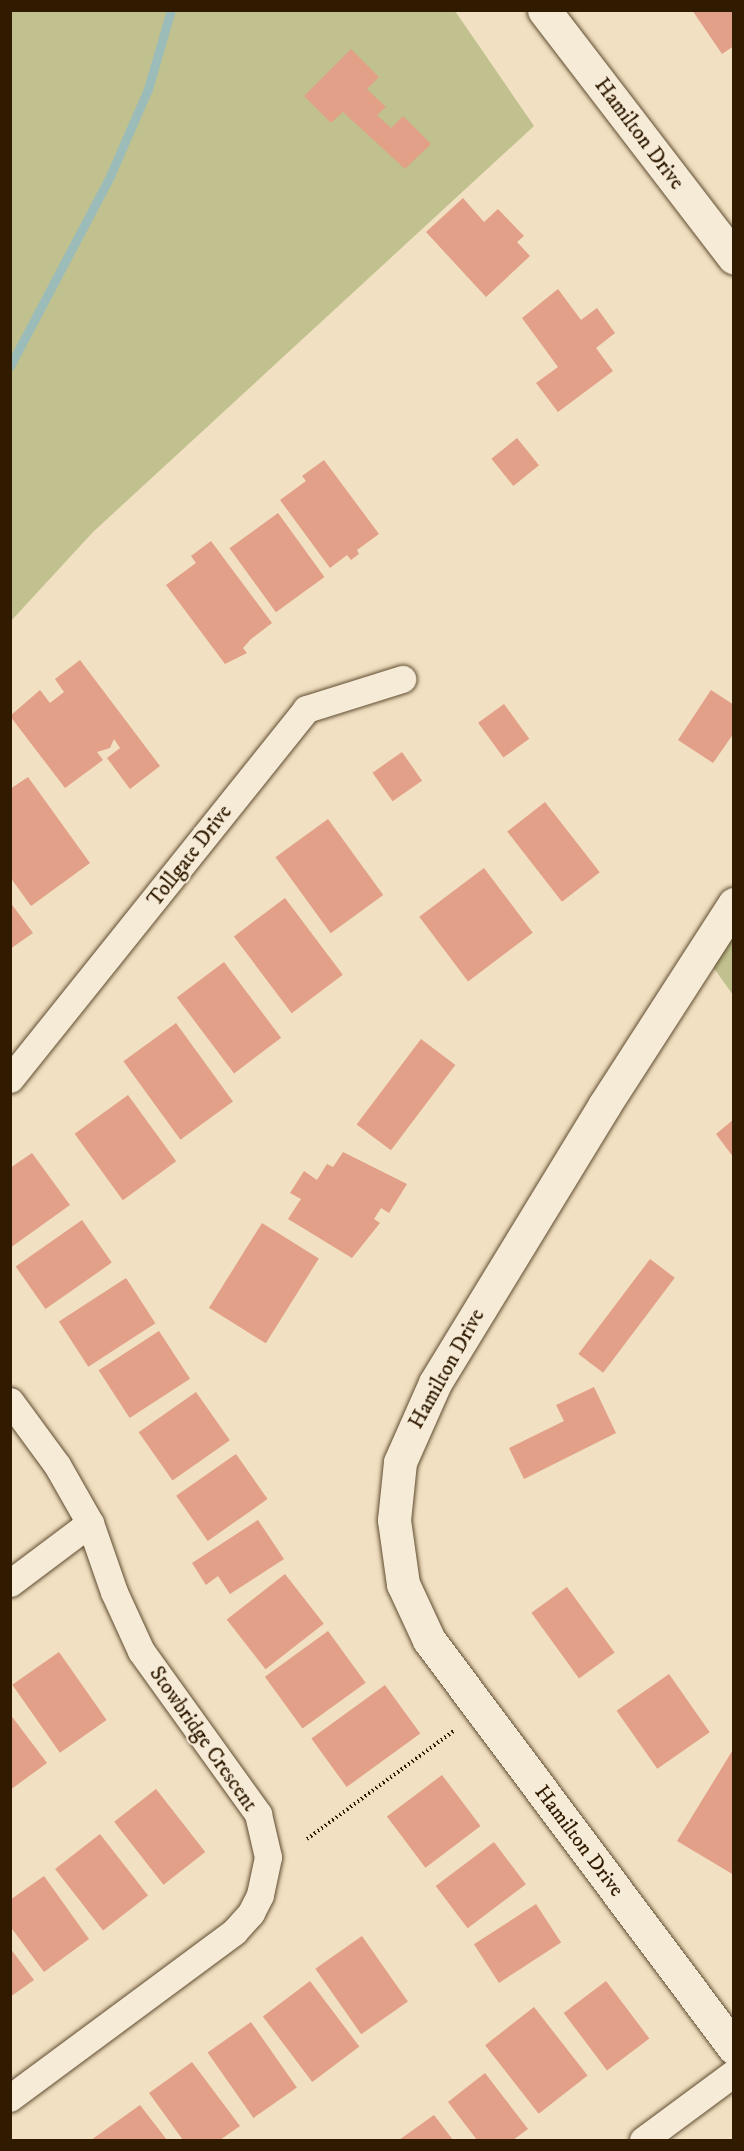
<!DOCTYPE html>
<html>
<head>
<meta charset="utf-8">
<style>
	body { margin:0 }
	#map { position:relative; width:744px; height:2151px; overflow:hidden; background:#f1e0c1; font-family:"IM FELL DW Pica",serif }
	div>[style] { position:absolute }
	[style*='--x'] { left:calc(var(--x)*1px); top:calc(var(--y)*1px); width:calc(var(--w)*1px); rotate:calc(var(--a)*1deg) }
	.green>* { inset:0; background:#c0c18e }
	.stream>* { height:9px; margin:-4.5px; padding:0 4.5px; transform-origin:4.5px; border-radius:4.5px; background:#9cbcb9 }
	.building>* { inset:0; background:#e2a088; transform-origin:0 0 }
	.path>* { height:4px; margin-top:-2px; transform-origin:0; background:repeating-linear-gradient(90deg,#301b01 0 1.5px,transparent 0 4.5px) }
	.roads { filter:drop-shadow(0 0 2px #604c31) drop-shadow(0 0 2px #604c31) }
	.street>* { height:27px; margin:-13.5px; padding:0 13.5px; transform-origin:13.5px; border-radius:13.5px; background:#f6ebd7 }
	.secondary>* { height:33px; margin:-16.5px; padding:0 16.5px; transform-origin:16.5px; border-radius:16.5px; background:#f6ebd7 }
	span { translate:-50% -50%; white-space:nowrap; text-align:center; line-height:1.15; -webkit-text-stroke:4.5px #f6ebd7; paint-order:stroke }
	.street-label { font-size:21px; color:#301b01 }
	.frame { position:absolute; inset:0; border:12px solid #301b01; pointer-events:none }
</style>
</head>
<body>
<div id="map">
	<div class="green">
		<i style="clip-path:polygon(11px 11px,455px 11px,534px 126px,93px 532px,11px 621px)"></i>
		<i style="clip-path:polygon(733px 911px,733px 995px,706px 957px)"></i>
	</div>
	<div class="stream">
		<i style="--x:10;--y:366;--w:215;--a:-62.2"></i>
		<i style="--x:110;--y:176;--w:95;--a:-66.4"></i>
		<i style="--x:148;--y:89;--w:82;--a:-73.8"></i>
	</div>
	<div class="building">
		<i style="clip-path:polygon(692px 10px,734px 10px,734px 46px,722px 54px)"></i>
		<i style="clip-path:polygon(351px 49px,379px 77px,367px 89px,386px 107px,377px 115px,391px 128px,403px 116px,431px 144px,405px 169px,343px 112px,331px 123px,304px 96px)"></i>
		<i style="clip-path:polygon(463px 198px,484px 222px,498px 209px,524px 236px,517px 242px,530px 256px,486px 297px,426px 232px)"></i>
		<i style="clip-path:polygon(558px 289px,581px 320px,597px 308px,615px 333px,596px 348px,613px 371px,558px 412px,536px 383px,558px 367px,522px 318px)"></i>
		<i style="left:517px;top:438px;width:35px;height:33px;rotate:51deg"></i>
		<i style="clip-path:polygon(324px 460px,379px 534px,357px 550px,359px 554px,351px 560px,347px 555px,330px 568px,280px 500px,306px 481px,302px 476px)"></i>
		<i style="left:278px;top:513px;width:79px;height:60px;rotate:54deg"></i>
		<i style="clip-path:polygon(211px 541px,272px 623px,251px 639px,243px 648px,247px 653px,225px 664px,166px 585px,196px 563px,191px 556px)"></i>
		<i style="clip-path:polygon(80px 660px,160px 766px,130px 789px,107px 758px,120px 748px,114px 739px,110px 748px,97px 752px,103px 760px,65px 788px,10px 716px,40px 690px,50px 703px,64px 692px,55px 679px)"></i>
		<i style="clip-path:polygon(711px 690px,734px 705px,734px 733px,713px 763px,678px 740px)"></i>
		<i style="left:504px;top:704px;width:43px;height:32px;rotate:54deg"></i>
		<i style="left:402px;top:752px;width:35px;height:36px;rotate:55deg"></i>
		<i style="clip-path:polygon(28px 777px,90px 863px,31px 906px,10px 877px,10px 789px)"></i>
		<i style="left:545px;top:802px;width:89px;height:48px;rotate:52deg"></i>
		<i style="left:328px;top:819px;width:94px;height:65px;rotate:54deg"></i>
		<i style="left:484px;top:868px;width:81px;height:81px;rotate:53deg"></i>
		<i style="left:285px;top:898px;width:96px;height:64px;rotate:53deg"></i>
		<i style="clip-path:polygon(10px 902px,33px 933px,10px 949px)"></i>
		<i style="left:224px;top:962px;width:95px;height:59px;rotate:53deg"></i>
		<i style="left:176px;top:1023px;width:97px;height:65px;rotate:54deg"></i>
		<i style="left:421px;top:1039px;width:43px;height:107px;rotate:37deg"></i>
		<i style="left:128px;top:1095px;width:82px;height:66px;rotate:54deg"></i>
		<i style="clip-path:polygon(734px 1119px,734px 1158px,716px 1134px)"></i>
		<i style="clip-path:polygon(343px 1152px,407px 1184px,389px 1213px,381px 1208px,374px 1219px,380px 1223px,352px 1258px,288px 1219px,301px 1199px,290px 1193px,304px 1171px,317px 1180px,327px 1164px,333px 1167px)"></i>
		<i style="clip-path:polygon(32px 1153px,70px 1205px,10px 1248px,10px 1168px)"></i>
		<i style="left:82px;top:1220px;width:52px;height:81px;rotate:55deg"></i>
		<i style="left:262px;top:1223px;width:67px;height:100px;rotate:32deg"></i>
		<i style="left:650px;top:1259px;width:31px;height:119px;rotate:37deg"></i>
		<i style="left:126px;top:1278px;width:54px;height:80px;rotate:57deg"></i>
		<i style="left:159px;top:1331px;width:57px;height:72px;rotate:57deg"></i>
		<i style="clip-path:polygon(594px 1387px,616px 1433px,524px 1479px,509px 1448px,564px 1421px,556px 1405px)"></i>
		<i style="left:196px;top:1392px;width:59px;height:70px;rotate:55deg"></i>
		<i style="left:236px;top:1454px;width:55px;height:73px;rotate:55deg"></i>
		<i style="clip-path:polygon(258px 1520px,284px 1559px,230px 1594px,218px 1576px,206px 1585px,192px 1563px)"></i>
		<i style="left:285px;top:1574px;width:63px;height:74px;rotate:52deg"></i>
		<i style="left:567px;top:1587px;width:81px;height:44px;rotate:54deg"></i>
		<i style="left:328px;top:1631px;width:64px;height:78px;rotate:54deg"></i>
		<i style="left:59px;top:1652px;width:83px;height:57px;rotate:55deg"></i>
		<i style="left:669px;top:1674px;width:71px;height:64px;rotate:55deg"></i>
		<i style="left:385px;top:1685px;width:60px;height:91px;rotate:54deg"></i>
		<i style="clip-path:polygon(10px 1714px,47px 1763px,10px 1790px)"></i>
		<i style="clip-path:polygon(734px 1748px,734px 1875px,677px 1841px)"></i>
		<i style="left:442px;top:1775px;width:64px;height:69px;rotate:53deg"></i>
		<i style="left:156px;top:1789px;width:80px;height:53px;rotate:52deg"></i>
		<i style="left:100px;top:1834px;width:78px;height:57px;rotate:52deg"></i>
		<i style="left:494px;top:1842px;width:53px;height:73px;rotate:53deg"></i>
		<i style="clip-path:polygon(44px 1876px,89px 1939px,44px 1972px,10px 1926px,10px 1900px)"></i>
		<i style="left:536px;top:1904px;width:46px;height:74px;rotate:57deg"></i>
		<i style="left:362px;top:1936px;width:80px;height:57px;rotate:55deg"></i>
		<i style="clip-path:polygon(10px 1948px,34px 1980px,10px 1997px)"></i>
		<i style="left:310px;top:1981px;width:82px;height:59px;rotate:53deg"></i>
		<i style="left:606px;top:1981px;width:72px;height:53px;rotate:53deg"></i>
		<i style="left:534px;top:2007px;width:87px;height:62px;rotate:52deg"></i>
		<i style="left:251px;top:2022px;width:80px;height:53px;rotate:55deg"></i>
		<i style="clip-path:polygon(192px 2062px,240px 2126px,220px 2140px,183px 2140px,149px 2093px)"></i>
		<i style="clip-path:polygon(485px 2073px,528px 2129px,513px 2140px,477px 2140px,448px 2102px)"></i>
		<i style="clip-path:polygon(140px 2105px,167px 2140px,91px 2140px)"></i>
		<i style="clip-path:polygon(434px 2115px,453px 2140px,399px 2140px)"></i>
	</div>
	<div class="path">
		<i style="--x:307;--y:1839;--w:184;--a:-36.4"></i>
	</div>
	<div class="roads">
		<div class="street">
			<i style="--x:10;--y:1079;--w:474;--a:-51.3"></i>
			<i style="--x:306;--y:709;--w:101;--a:-17.4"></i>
			<i style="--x:10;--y:1401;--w:79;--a:53.7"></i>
			<i style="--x:57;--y:1465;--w:67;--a:60.4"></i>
			<i style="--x:90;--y:1523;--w:73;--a:70.8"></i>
			<i style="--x:114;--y:1592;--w:65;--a:65.4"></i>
			<i style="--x:141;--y:1651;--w:201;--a:54.3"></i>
			<i style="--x:258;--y:1814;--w:44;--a:76.9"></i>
			<i style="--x:268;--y:1857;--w:39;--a:102"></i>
			<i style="--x:260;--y:1895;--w:20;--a:117"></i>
			<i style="--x:251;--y:1913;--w:25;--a:132"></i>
			<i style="--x:234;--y:1932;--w:279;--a:143.5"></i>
			<i style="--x:10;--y:1583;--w:100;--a:-36.9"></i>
			<i style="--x:643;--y:2140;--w:113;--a:-36.4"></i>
		</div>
		<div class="secondary">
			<i style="--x:544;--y:10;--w:312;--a:52.5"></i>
			<i style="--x:734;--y:904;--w:240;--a:122.8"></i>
			<i style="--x:604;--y:1106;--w:324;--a:121.4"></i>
			<i style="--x:435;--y:1383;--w:86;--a:113.9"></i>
			<i style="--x:400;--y:1462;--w:58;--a:95.9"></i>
			<i style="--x:394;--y:1520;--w:65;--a:82"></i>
			<i style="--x:403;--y:1584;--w:62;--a:65.1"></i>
			<i style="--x:429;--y:1640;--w:509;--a:53.22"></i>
		</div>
	</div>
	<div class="street-label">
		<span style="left:639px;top:134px;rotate:53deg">Hamilton Drive</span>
		<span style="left:190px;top:856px;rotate:-52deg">Tollgate Drive</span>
		<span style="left:447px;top:1369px;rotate:-61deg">Hamilton Drive</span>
		<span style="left:203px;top:1739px;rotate:55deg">Stowbridge Crescent</span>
		<span style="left:579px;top:1841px;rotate:53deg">Hamilton Drive</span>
	</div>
	<div class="frame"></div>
</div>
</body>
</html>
